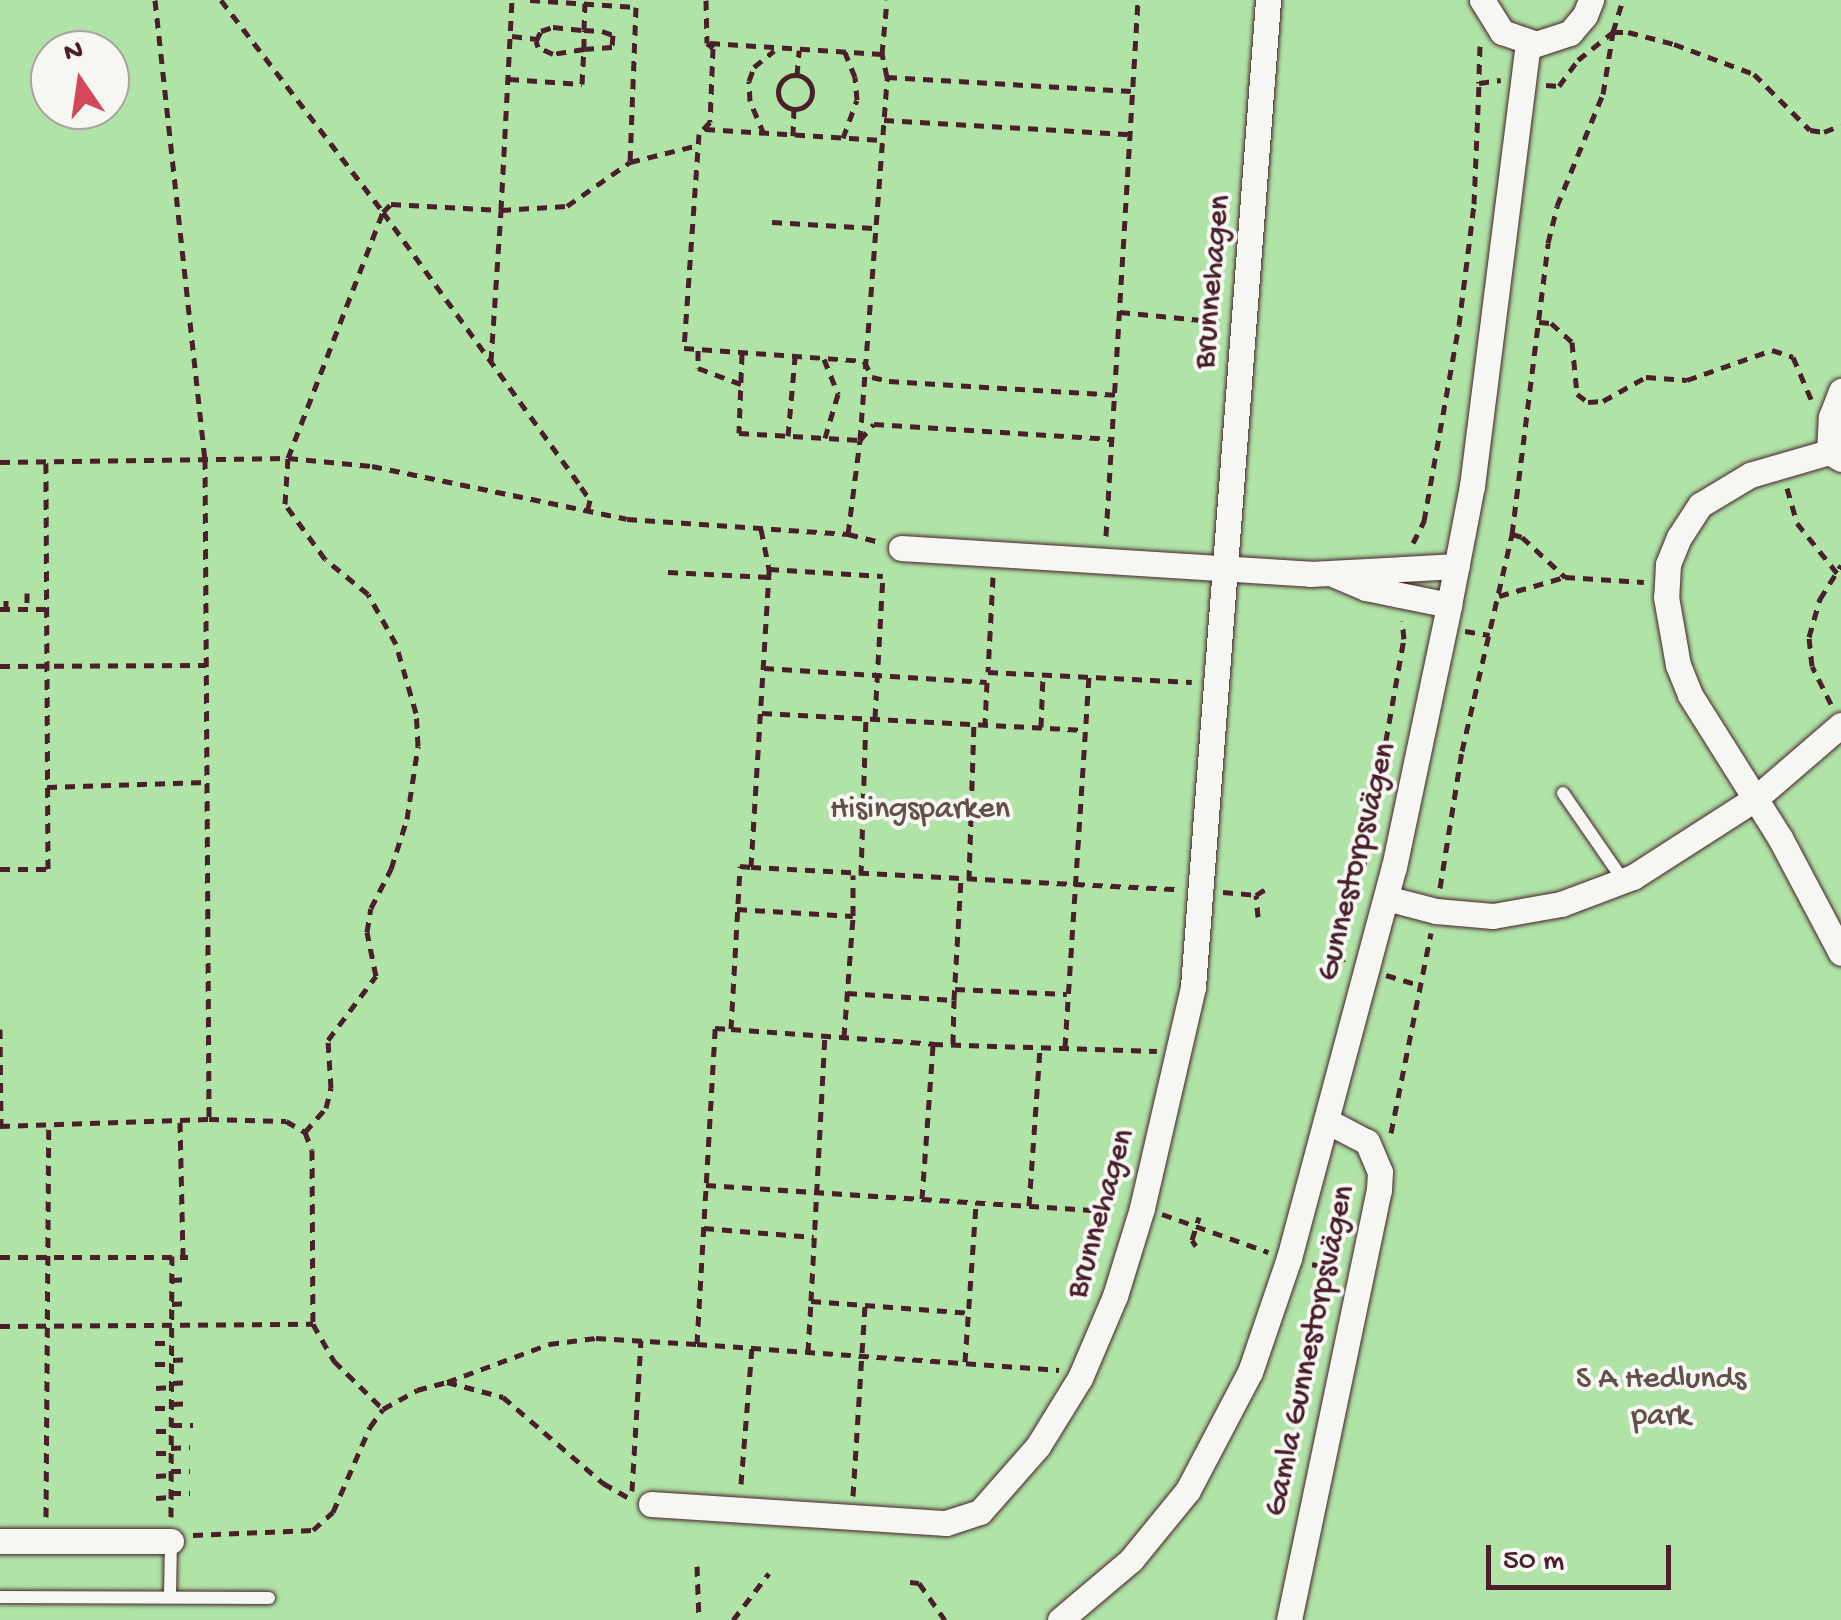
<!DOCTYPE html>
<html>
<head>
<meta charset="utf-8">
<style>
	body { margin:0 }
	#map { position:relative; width:1841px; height:1620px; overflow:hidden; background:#f5e6eb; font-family:"Gochi Hand",sans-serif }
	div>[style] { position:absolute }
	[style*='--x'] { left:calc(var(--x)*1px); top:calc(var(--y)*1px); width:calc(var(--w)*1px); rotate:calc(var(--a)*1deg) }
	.green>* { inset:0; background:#afe4a6 }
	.path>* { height:5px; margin-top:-2.5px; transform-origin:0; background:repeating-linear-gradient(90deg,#4a1f2b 0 10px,transparent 0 18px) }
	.path>.ring { margin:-2.5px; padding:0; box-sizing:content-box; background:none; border:5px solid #4a1f2b; border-radius:50% }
	.roads { filter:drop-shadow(0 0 2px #4a1f2b) drop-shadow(0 0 2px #4a1f2b) }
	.lane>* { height:12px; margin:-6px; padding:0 6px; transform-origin:6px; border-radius:6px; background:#f6f6f2 }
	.street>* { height:25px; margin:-12.5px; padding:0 12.5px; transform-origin:12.5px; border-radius:12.5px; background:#f6f6f2 }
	span { translate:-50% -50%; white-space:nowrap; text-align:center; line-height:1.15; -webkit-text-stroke:8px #f6f6f2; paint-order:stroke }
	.street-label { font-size:32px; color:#4a1f2b }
	.park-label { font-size:32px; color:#63504a }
	.north { position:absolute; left:30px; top:30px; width:100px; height:100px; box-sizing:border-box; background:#f6f6f2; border:2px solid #b1a0a2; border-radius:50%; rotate:347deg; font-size:28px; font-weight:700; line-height:40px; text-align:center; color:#4a1f2b }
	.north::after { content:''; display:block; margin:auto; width:35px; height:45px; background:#d1495b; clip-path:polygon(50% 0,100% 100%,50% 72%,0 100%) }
	.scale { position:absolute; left:1486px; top:1545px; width:185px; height:45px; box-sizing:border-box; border:5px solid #4a1f2b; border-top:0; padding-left:12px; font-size:30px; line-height:35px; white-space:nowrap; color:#4a1f2b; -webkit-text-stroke:8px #f6f6f2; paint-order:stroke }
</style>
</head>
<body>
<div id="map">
	<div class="green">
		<i style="clip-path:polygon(evenodd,0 0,1841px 0,1841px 1620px,0 1620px,0 0,50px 50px,110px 50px,110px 110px,50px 110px,50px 50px)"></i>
	</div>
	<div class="path">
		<i style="--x:155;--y:0;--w:462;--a:83.8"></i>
		<i style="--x:205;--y:459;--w:660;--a:89.65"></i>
		<i style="--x:209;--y:1119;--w:77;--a:1.5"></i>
		<i style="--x:286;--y:1121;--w:22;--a:30"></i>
		<i style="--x:305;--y:1132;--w:19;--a:69"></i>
		<i style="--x:312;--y:1150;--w:174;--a:89.7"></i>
		<i style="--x:313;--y:1324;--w:43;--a:60.4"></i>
		<i style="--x:334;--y:1361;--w:69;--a:44.4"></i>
		<i style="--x:221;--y:0;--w:267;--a:52.6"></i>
		<i style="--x:383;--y:212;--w:339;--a:54.2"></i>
		<i style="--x:581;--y:487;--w:16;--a:55"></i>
		<i style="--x:590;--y:500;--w:13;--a:103"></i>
		<i style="--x:530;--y:0;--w:106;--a:3.8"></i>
		<i style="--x:636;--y:7;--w:155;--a:92.2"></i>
		<i style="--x:706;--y:0;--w:43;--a:88.7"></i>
		<i style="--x:707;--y:43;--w:8;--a:40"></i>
		<i style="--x:713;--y:48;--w:74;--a:92.3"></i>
		<i style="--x:710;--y:122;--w:16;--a:133"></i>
		<i style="--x:699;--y:134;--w:215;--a:94"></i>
		<i style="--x:684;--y:348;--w:180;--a:4.1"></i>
		<i style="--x:864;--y:361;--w:18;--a:63"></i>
		<i style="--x:872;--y:377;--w:17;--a:13"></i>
		<i style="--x:889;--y:381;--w:227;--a:3.5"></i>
		<i style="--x:512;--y:36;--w:25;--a:7"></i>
		<i style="--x:710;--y:43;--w:172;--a:3.7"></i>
		<i style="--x:1480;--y:46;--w:37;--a:92"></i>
		<i style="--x:1479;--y:83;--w:22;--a:-8"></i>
		<i style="--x:797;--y:75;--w:25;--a:-85"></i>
		<i class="ring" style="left:778px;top:75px;width:29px;height:29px"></i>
		<i style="--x:887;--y:77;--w:245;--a:3.3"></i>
		<i style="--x:509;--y:79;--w:73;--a:3.9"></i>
		<i style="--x:582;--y:84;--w:35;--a:-87"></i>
		<i style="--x:584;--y:49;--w:31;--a:171"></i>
		<i style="--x:553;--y:54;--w:17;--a:-155"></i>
		<i style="--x:538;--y:47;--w:6;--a:-108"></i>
		<i style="--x:536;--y:41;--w:11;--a:-63"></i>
		<i style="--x:541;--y:31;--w:13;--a:-18"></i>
		<i style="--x:553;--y:27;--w:31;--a:6"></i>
		<i style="--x:584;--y:30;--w:18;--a:3"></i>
		<i style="--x:602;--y:31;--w:12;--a:20"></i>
		<i style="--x:613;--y:35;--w:12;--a:95"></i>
		<i style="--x:612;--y:47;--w:28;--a:176"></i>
		<i style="--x:584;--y:49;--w:19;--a:-90"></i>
		<i style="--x:584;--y:30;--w:27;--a:-88"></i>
		<i style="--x:1546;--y:85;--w:13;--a:4"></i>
		<i style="--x:1559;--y:86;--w:32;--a:-54"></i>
		<i style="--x:1578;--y:60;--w:45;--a:-38.7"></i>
		<i style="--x:1613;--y:32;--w:15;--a:0"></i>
		<i style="--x:1628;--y:32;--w:48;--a:14.6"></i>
		<i style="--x:1674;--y:44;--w:85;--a:20.6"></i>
		<i style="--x:1754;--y:74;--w:79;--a:45"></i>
		<i style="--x:1810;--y:130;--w:14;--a:8"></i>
		<i style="--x:1824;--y:132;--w:18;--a:-22"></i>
		<i style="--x:884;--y:120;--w:246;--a:3.3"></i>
		<i style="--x:705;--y:129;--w:177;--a:3.6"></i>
		<i style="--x:764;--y:134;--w:36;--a:-113"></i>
		<i style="--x:750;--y:101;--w:20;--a:-93"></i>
		<i style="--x:749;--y:81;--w:15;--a:-70"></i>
		<i style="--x:754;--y:67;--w:26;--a:-39"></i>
		<i style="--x:793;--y:136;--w:27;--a:-88"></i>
		<i style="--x:843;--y:138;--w:40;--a:-69.8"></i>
		<i style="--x:857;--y:100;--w:23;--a:-95"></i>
		<i style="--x:855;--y:77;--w:27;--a:-112"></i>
		<i style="--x:772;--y:222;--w:102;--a:3.4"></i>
		<i style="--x:1120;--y:312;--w:102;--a:5.6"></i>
		<i style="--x:1539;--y:322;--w:12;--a:5"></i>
		<i style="--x:1551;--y:323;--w:28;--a:42"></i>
		<i style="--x:1572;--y:342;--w:52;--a:84.5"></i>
		<i style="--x:1577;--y:394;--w:14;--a:36"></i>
		<i style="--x:1588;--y:402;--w:15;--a:-4"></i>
		<i style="--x:1603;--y:401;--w:49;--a:-29.2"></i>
		<i style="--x:1646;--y:377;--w:41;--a:4.2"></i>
		<i style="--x:1687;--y:380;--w:90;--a:-19.4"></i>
		<i style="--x:1772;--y:350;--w:22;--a:18"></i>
		<i style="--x:1793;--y:357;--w:46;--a:66.8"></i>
		<i style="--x:698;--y:350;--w:18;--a:90"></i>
		<i style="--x:698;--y:368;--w:46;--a:20.4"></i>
		<i style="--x:742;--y:354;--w:79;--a:92.2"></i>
		<i style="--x:739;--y:433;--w:121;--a:3.3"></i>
		<i style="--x:860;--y:440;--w:21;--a:-49"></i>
		<i style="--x:874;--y:424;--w:239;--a:3.6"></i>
		<i style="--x:824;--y:359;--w:38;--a:68"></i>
		<i style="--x:838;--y:394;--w:46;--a:106.5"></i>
		<i style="--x:491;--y:361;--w:151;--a:-86.2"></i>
		<i style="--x:501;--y:210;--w:66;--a:-3.5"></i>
		<i style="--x:567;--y:206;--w:77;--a:-34.9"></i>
		<i style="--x:630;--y:162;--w:70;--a:-14"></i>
		<i style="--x:788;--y:436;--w:79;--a:-84.9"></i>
		<i style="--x:0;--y:462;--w:288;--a:-0.8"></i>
		<i style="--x:288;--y:458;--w:84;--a:5.4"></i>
		<i style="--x:372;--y:466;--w:260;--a:11.7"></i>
		<i style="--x:627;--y:519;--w:222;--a:3.9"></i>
		<i style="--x:848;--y:534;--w:32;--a:14"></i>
		<i style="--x:1787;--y:488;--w:36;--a:74"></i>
		<i style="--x:1797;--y:523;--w:70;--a:51.3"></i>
		<i style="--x:761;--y:529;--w:41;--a:78.7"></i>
		<i style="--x:848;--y:534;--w:95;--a:-82.7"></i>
		<i style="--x:860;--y:440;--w:364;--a:-85.7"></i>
		<i style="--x:887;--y:77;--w:24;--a:-102"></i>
		<i style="--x:882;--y:54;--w:54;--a:-84.7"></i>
		<i style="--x:1512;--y:534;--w:10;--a:17"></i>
		<i style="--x:1522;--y:537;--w:59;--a:42.9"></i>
		<i style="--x:1106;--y:536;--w:537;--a:-86.58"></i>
		<i style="--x:1413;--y:543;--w:25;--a:-63"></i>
		<i style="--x:1424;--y:521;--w:199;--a:-79.9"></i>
		<i style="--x:1459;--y:325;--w:122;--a:-82.9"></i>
		<i style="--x:1474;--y:204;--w:121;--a:-87.6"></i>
		<i style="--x:668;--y:572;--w:101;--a:2.8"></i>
		<i style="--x:993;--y:577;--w:95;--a:93"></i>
		<i style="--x:988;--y:672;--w:204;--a:2.8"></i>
		<i style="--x:27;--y:593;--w:16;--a:90"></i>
		<i style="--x:1499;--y:596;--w:69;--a:-16.1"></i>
		<i style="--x:1565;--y:577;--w:79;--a:3.6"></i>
		<i style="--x:0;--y:609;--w:47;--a:0"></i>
		<i style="--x:6;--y:610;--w:17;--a:-90"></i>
		<i style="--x:1465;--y:631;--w:25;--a:9"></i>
		<i style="--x:0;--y:666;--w:205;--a:-0.3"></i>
		<i style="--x:764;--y:668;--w:223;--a:3.6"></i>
		<i style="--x:987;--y:682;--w:42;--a:92.7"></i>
		<i style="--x:1831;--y:704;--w:42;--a:-116.6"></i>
		<i style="--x:1812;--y:666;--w:29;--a:-96"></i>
		<i style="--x:1809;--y:637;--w:40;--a:-74"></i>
		<i style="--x:1820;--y:599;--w:40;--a:-58"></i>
		<i style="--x:762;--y:713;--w:323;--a:3"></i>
		<i style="--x:875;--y:718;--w:143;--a:-86.8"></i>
		<i style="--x:1041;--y:727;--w:52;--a:-87.8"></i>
		<i style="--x:47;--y:787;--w:159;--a:-1.8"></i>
		<i style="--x:751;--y:867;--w:427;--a:3"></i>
		<i style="--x:0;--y:869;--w:48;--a:0"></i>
		<i style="--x:48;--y:869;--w:407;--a:-90.3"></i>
		<i style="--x:861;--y:875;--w:157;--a:-88.2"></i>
		<i style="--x:969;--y:880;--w:156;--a:-88.2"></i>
		<i style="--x:1440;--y:888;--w:139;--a:-80.9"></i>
		<i style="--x:1462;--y:751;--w:223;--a:-77"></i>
		<i style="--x:1512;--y:534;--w:293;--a:-82.9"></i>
		<i style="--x:1548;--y:243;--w:38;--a:-76"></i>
		<i style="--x:1557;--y:206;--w:121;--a:-67.7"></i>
		<i style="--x:1603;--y:94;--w:63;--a:-80.8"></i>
		<i style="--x:1613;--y:32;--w:34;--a:-73"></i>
		<i style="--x:1223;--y:892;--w:33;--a:5"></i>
		<i style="--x:737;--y:909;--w:116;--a:3.5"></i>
		<i style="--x:853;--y:916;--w:41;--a:-90"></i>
		<i style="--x:1258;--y:917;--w:22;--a:-95"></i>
		<i style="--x:1256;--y:895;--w:15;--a:-32"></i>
		<i style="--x:1343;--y:962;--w:18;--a:-93"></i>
		<i style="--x:1342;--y:944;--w:82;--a:-74.4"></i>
		<i style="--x:1364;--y:865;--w:230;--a:-80"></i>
		<i style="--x:1404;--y:639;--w:18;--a:-96"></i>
		<i style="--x:1386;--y:975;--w:34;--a:17"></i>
		<i style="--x:955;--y:989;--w:112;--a:2.6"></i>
		<i style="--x:847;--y:993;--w:107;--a:3.7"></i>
		<i style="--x:954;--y:1000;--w:120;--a:-86.7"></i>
		<i style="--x:0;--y:1029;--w:97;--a:89.4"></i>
		<i style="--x:731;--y:1029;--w:203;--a:4.2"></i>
		<i style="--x:933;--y:1044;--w:224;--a:1.8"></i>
		<i style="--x:844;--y:1037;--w:121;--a:-85.7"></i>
		<i style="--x:953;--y:1044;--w:44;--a:-88.7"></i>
		<i style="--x:1065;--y:1047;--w:371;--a:-86.3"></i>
		<i style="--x:180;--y:1122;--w:134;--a:88.7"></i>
		<i style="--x:0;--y:1126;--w:209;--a:-1.9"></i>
		<i style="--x:305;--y:1132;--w:32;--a:-49"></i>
		<i style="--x:326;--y:1108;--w:21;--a:-76"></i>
		<i style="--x:331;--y:1088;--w:48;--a:-93.6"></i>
		<i style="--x:328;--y:1040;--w:80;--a:-53.1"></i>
		<i style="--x:376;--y:976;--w:45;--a:-101.6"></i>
		<i style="--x:367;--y:932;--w:24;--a:-81"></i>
		<i style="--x:371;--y:908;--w:44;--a:-62.9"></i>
		<i style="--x:391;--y:869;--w:52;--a:-72.3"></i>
		<i style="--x:407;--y:819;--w:74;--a:-81.4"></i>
		<i style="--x:418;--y:746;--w:33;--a:-93"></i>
		<i style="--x:416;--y:713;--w:72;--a:-106.2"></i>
		<i style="--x:396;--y:644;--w:57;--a:-119.2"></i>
		<i style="--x:368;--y:594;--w:55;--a:-140.9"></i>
		<i style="--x:325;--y:559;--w:68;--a:-126"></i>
		<i style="--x:285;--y:504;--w:46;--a:-86.3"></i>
		<i style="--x:288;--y:458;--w:264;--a:-68.9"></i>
		<i style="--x:383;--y:212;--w:11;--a:-45"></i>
		<i style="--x:391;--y:204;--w:110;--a:3.1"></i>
		<i style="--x:501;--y:210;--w:210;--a:-87"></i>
		<i style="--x:1391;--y:1133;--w:204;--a:-78.7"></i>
		<i style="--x:706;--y:1185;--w:413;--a:3.7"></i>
		<i style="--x:922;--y:1199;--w:155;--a:-85.9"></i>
		<i style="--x:1029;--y:1206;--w:157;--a:-86"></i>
		<i style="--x:1162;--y:1214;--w:113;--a:19.7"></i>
		<i style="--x:704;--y:1228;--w:110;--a:4.7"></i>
		<i style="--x:1196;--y:1246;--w:7;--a:-124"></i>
		<i style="--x:1192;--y:1240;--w:24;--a:-73"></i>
		<i style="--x:0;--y:1257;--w:188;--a:0"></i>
		<i style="--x:1312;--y:1264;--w:29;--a:14"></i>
		<i style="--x:172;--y:1280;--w:17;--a:-3"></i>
		<i style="--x:811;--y:1301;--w:264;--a:-87"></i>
		<i style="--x:172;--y:1304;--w:17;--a:-3"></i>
		<i style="--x:0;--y:1326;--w:313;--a:-0.4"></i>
		<i style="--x:155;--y:1343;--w:17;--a:0"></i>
		<i style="--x:697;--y:1344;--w:363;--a:4.1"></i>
		<i style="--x:808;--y:1352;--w:51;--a:-86.6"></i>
		<i style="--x:811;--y:1301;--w:158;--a:4.3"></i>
		<i style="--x:173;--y:1360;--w:17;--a:-3"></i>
		<i style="--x:965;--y:1362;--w:159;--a:-86"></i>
		<i style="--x:155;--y:1364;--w:17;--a:0"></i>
		<i style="--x:447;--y:1382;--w:109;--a:-20.4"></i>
		<i style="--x:549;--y:1344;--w:47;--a:-7.3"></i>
		<i style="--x:596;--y:1338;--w:101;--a:3.4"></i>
		<i style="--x:697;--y:1344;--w:317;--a:-86.7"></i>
		<i style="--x:715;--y:1028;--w:16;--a:4"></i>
		<i style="--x:731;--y:1029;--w:163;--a:-86.8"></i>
		<i style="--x:740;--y:866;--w:11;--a:5"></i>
		<i style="--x:751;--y:867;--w:299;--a:-86.5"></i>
		<i style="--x:769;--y:569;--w:114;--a:3.5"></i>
		<i style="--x:173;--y:1383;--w:17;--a:-3"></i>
		<i style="--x:156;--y:1388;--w:16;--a:-4"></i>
		<i style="--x:173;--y:1404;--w:17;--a:-3"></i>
		<i style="--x:155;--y:1408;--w:17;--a:0"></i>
		<i style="--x:172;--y:1425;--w:21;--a:0"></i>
		<i style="--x:156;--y:1431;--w:16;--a:0"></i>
		<i style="--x:171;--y:1448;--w:19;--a:-3"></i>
		<i style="--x:156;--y:1453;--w:15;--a:0"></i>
		<i style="--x:171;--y:1471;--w:19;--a:0"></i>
		<i style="--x:156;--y:1476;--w:15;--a:-4"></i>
		<i style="--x:741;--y:1484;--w:136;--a:-85.4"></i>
		<i style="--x:632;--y:1491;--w:151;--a:-86.6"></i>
		<i style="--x:171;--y:1493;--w:19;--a:0"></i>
		<i style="--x:853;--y:1496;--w:191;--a:-86.4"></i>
		<i style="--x:156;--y:1498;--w:15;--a:-4"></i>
		<i style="--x:46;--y:1517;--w:392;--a:-89.6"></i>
		<i style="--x:171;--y:1517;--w:261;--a:-89.8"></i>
		<i style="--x:193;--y:1535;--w:120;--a:-2.4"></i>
		<i style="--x:313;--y:1530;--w:27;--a:-42"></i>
		<i style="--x:333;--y:1512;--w:93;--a:-66.5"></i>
		<i style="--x:370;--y:1427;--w:22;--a:-54"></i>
		<i style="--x:383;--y:1409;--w:39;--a:-29"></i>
		<i style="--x:417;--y:1390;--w:31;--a:-15"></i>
		<i style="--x:447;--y:1382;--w:58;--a:15"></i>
		<i style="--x:503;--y:1397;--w:132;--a:40.7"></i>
		<i style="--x:603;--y:1483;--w:30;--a:30"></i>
		<i style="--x:697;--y:1566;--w:54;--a:87.9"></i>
		<i style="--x:910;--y:1582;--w:9;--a:6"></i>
		<i style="--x:919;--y:1583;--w:45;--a:54.9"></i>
		<i style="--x:733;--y:1620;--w:59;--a:-52.5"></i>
	</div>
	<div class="roads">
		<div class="lane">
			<i style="--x:1563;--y:793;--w:106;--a:55.4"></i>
			<i style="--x:0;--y:1597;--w:269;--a:0.2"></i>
			<i style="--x:170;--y:1597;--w:56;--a:-89"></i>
		</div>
		<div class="street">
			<i style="--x:1482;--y:0;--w:38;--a:58"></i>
			<i style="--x:1502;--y:32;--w:36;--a:19"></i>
			<i style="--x:1536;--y:44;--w:36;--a:-18"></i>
			<i style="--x:1570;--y:33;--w:23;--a:-50"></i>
			<i style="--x:1585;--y:15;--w:16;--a:-68"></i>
			<i style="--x:1829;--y:452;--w:35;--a:-87"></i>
			<i style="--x:1831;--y:417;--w:28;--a:-69"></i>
			<i style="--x:1841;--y:459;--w:14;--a:-150"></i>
			<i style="--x:1829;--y:452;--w:82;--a:163.8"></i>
			<i style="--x:1750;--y:475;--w:58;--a:149"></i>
			<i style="--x:1700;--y:505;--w:38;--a:123"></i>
			<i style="--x:1679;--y:537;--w:29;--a:112"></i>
			<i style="--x:1668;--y:564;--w:33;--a:93"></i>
			<i style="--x:1666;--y:597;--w:69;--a:80"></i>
			<i style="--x:1678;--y:665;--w:32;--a:68"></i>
			<i style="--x:1690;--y:695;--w:169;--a:57.8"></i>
			<i style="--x:1780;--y:838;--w:130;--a:62.1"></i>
			<i style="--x:901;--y:548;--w:410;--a:3.6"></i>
			<i style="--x:1310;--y:574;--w:147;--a:-3.1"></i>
			<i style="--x:1335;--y:575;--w:34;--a:23"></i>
			<i style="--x:1366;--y:588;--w:85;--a:11.6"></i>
			<i style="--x:1386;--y:898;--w:52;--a:14.6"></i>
			<i style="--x:1436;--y:911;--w:57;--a:5"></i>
			<i style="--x:1493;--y:916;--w:69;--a:-10"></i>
			<i style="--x:1561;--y:904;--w:77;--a:-20.6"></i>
			<i style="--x:1633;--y:877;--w:146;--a:-32.7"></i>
			<i style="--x:1756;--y:798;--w:112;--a:-40.7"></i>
			<i style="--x:651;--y:1504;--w:296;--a:3.7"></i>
			<i style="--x:946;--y:1523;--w:36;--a:-18"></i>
			<i style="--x:980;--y:1512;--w:88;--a:-48.7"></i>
			<i style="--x:1038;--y:1446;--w:80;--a:-58.3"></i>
			<i style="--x:1080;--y:1378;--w:89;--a:-66.9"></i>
			<i style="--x:1115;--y:1296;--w:92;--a:-72.9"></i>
			<i style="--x:1142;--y:1208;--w:227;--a:-77"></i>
			<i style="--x:1193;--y:987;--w:990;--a:-85.65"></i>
			<i style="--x:0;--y:1541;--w:171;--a:0"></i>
			<i style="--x:1060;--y:1620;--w:93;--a:-40.2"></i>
			<i style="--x:1131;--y:1560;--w:90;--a:-50.8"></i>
			<i style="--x:1188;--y:1490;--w:133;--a:-62.3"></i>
			<i style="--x:1250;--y:1372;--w:120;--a:-71.1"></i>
			<i style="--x:1289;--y:1258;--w:405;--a:-75"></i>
			<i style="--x:1394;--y:867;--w:268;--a:-78.1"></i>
			<i style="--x:1449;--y:605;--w:121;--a:-79.1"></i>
			<i style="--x:1472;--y:486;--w:447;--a:-82.8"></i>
			<i style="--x:1289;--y:1620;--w:439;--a:-78.2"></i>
			<i style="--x:1379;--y:1190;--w:18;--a:-87"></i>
			<i style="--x:1380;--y:1172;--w:33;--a:-113"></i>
			<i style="--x:1367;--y:1142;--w:45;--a:-152.3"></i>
		</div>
	</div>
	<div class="street-label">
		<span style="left:1214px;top:282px;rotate:-85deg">Brunnehagen</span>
		<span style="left:1358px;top:862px;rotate:-76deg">Gunnestorpsvägen</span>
		<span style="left:1102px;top:1214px;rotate:-74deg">Brunnehagen</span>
		<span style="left:1311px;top:1351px;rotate:-78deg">Gamla Gunnestorpsvägen</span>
	</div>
	<div class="park-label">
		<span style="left:920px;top:810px">Hisingsparken</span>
		<span style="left:1661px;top:1399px">S A Hedlunds<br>park</span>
	</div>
	<div class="north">N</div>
	<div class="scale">50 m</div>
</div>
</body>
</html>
